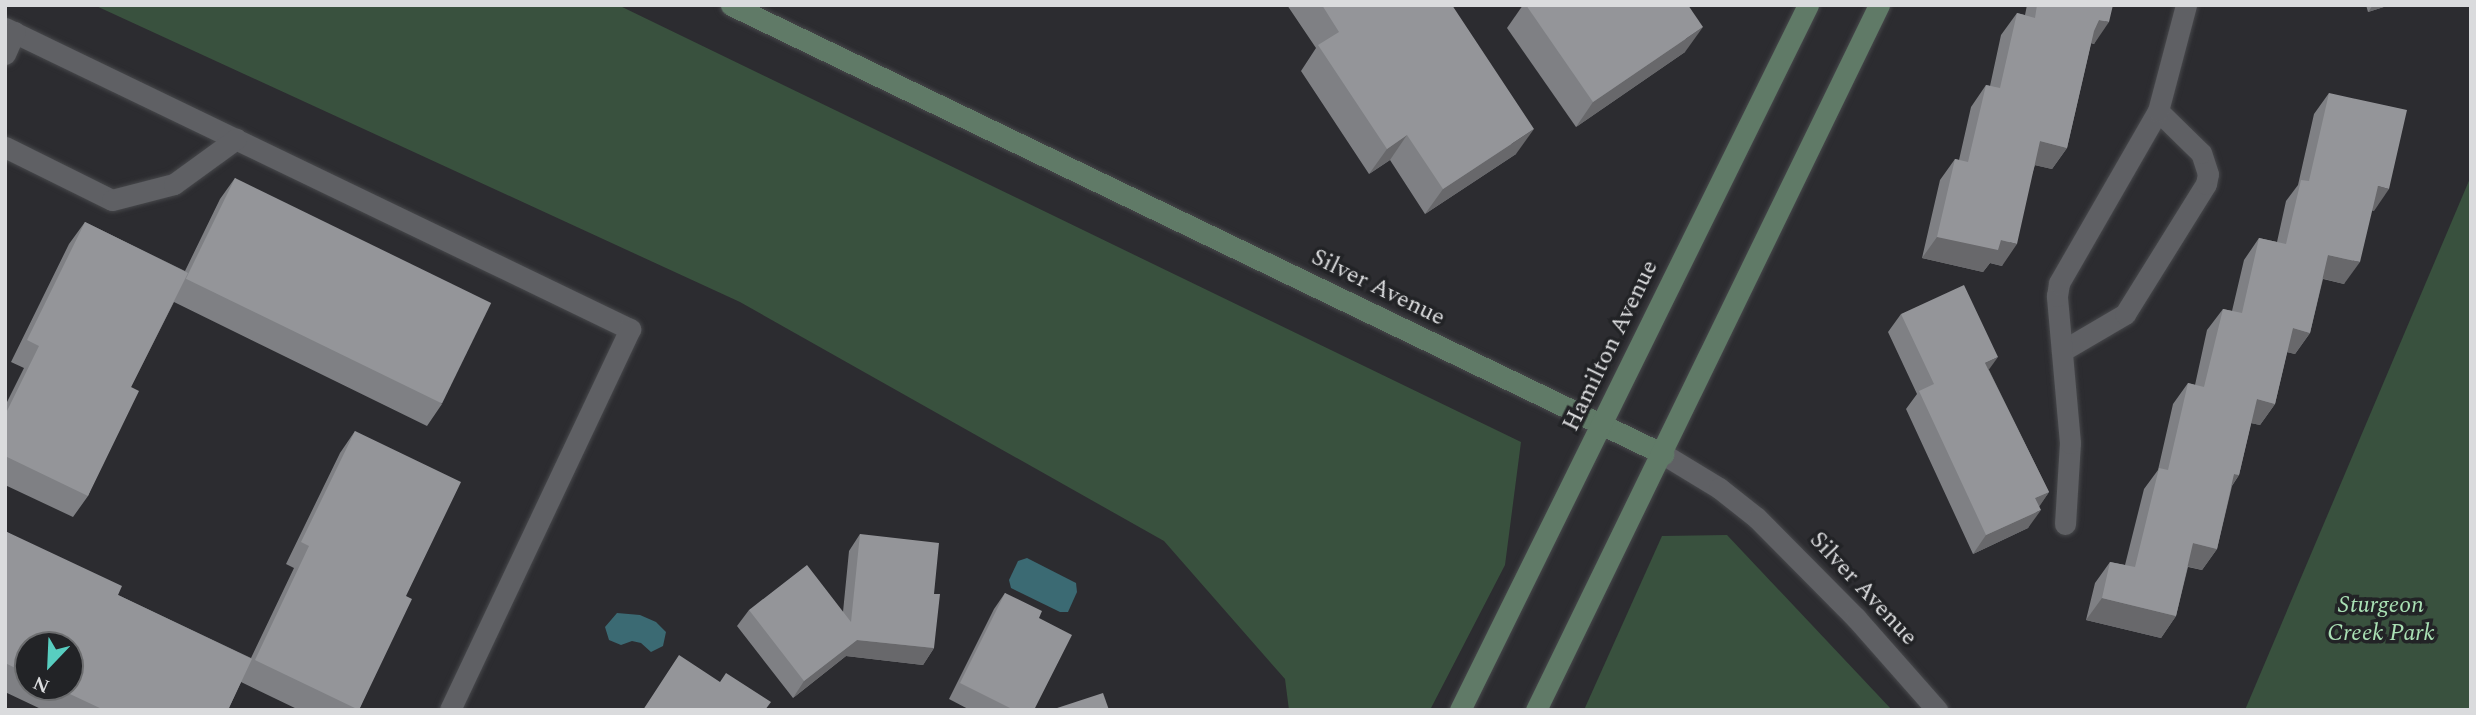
<!DOCTYPE html>
<html>
<head>
<meta charset="utf-8">
<style>
	body { margin:0 }
	#map { position:relative; width:2476px; height:715px; overflow:hidden; background:#2c2c30; font-family:Spectral,serif }
	div>[style] { position:absolute }
	[style*='--x'] { left:calc(var(--x)*1px); top:calc(var(--y)*1px); width:calc(var(--w)*1px); rotate:calc(var(--a)*1deg) }
	.green>* { inset:0; background:#39513e }
	.water>* { inset:0; background:#3b6a73 }
	.roads { filter:drop-shadow(0 0 2px #47484b) drop-shadow(0 0 2px #47484b) }
	.lane>* { height:21px; margin:-10.5px; padding:0 10.5px; transform-origin:10.5px; border-radius:10.5px; background:#5f6064 }
	.street>* { height:21px; margin:-10.5px; padding:0 10.5px; transform-origin:10.5px; border-radius:10.5px; background:#5f6064 }
	.secondary>* { height:21px; margin:-10.5px; padding:0 10.5px; transform-origin:10.5px; border-radius:10.5px; background:#607a67 }
	.wall>* { inset:0; background:#7f8084 }
	.shaded-wall>* { inset:0; background:#68686b }
	.building>* { inset:0; background:#949599; transform-origin:0 0 }
	span { translate:-50% -50%; white-space:nowrap; text-align:center; line-height:1.15; -webkit-text-stroke:7px #222326; paint-order:stroke }
	.street-label { font-size:24px; color:#dadbdd }
	.park-label { font-size:24px; color:#a9e0b4; font-style:italic }
	.frame { position:absolute; inset:0; border:7px solid #dadbdd; pointer-events:none }
	.north { position:absolute; left:14px; top:631px; width:70px; height:70px; box-sizing:border-box; background:#222326; border:2px solid #6c6d6f; border-radius:50%; rotate:203deg; font-size:19px; font-weight:700; line-height:28px; text-align:center; color:#dadbdd }
	.north::after { content:''; display:block; margin:auto; width:24px; height:32px; background:#58cec0; clip-path:polygon(50% 0,100% 100%,50% 72%,0 100%) }
</style>
</head>
<body>
<div id="map">
	<div class="green">
		<i style="clip-path:polygon(94px 5px,618px 5px,1521px 442px,1505px 565px,1430px 710px,1289px 710px,1285px 679px,1164px 541px,740px 302px)"></i>
		<i style="clip-path:polygon(2471px 176px,2471px 710px,2245px 710px)"></i>
		<i style="clip-path:polygon(1727px 535px,1892px 710px,1584px 710px,1662px 536px)"></i>
	</div>
	<div class="water">
		<i style="clip-path:polygon(1027px 558px,1076px 583px,1077px 592px,1068px 612px,1060px 612px,1011px 588px,1009px 580px,1018px 561px)"></i>
		<i style="clip-path:polygon(617px 613px,640px 615px,656px 622px,666px 632px,663px 646px,651px 652px,641px 643px,632px 641px,621px 645px,609px 640px,605px 627px)"></i>
	</div>
	<div class="roads">
		<div class="lane">
			<i style="--x:5;--y:28;--w:694;--a:25.72"></i>
			<i style="--x:630;--y:329;--w:421;--a:115.3"></i>
			<i style="--x:5;--y:54;--w:24;--a:-66"></i>
			<i style="--x:5;--y:147;--w:119;--a:26.4"></i>
			<i style="--x:112;--y:200;--w:64;--a:-14.5"></i>
			<i style="--x:174;--y:184;--w:77;--a:-36"></i>
			<i style="--x:2062;--y:351;--w:73;--a:-30.4"></i>
			<i style="--x:2125;--y:314;--w:153;--a:-58.1"></i>
			<i style="--x:2206;--y:184;--w:10;--a:-79"></i>
			<i style="--x:2208;--y:174;--w:22;--a:-108"></i>
			<i style="--x:2201;--y:153;--w:60;--a:-135.7"></i>
			<i style="--x:2065;--y:524;--w:81;--a:-86.5"></i>
			<i style="--x:2070;--y:443;--w:148;--a:-95.1"></i>
			<i style="--x:2057;--y:296;--w:13;--a:-81"></i>
			<i style="--x:2059;--y:283;--w:198;--a:-60.1"></i>
			<i style="--x:2158;--y:111;--w:110;--a:-75.2"></i>
		</div>
		<div class="street">
			<i style="--x:1663;--y:454;--w:66;--a:31.3"></i>
			<i style="--x:1719;--y:488;--w:48;--a:38.3"></i>
			<i style="--x:1757;--y:518;--w:141;--a:45.3"></i>
			<i style="--x:1856;--y:618;--w:123;--a:48.6"></i>
		</div>
		<div class="secondary">
			<i style="--x:731;--y:5;--w:1035;--a:25.72"></i>
			<i style="--x:1460;--y:710;--w:786;--a:-63.73"></i>
			<i style="--x:1536;--y:710;--w:784;--a:-64.06"></i>
		</div>
	</div>
	<div class="wall">
		<i style="clip-path:polygon(1287px 5px,1452px 5px,1516px 154px,1425px 214px,1390px 160px,1369px 174px,1301px 71px,1316px 48px)"></i>
		<i style="clip-path:polygon(1523px 5px,1688px 5px,1685px 52px,1576px 127px,1507px 28px)"></i>
		<i style="clip-path:polygon(2027px 5px,2113px 5px,2094px 44px,2091px 43px,2067px 148px,2052px 169px,2035px 165px,2002px 266px,1990px 263px,1983px 272px,1922px 258px,1940px 180px,1955px 159px,1959px 160px,1971px 107px,1986px 85px,1990px 86px,2001px 35px,2017px 13px,2025px 15px)"></i>
		<i style="clip-path:polygon(2366px 5px,2390px 5px,2368px 12px)"></i>
		<i style="clip-path:polygon(2329px 93px,2374px 211px,2372px 210px,2344px 284px,2323px 279px,2310px 333px,2295px 354px,2287px 352px,2275px 404px,2260px 425px,2251px 423px,2239px 475px,2232px 486px,2217px 549px,2202px 570px,2188px 567px,2176px 616px,2161px 638px,2086px 620px,2095px 583px,2110px 562px,2125px 565px,2144px 489px,2158px 470px,2173px 404px,2188px 383px,2195px 385px,2207px 330px,2223px 309px,2232px 311px,2244px 260px,2259px 238px,2277px 242px,2286px 201px,2298px 185px,2314px 114px)"></i>
		<i style="clip-path:polygon(235px 178px,442px 404px,427px 426px,174px 302px,131px 387px,88px 496px,73px 517px,5px 485px,5px 406px,24px 368px,11px 362px,69px 244px,85px 222px,185px 271px,220px 199px)"></i>
		<i style="clip-path:polygon(1901px 314px,1989px 370px,2049px 492px,2039px 506px,2028px 528px,1973px 554px,1906px 409px,1917px 394px,1888px 332px)"></i>
		<i style="clip-path:polygon(evenodd,355px 431px,406px 596px,359px 710px,299px 710px,241px 682px,228px 710px,43px 710px,5px 692px,5px 531px,118px 595px,251px 658px,294px 568px,286px 564px,340px 453px,355px 431px,28px 645px,70px 687px,28px 687px,28px 645px)"></i>
		<i style="clip-path:polygon(860px 534px,934px 594px,934px 648px,923px 665px,846px 656px,793px 698px,737px 626px,749px 610px,843px 612px,849px 551px)"></i>
		<i style="clip-path:polygon(1005px 593px,1039px 618px,1034px 710px,970px 710px,949px 699px,994px 609px)"></i>
	</div>
	<div class="shaded-wall">
		<i style="clip-path:polygon(2373px 5px,2390px 5px,2368px 12px)"></i>
		<i style="clip-path:polygon(2099px 20px,2109px 22px,2094px 44px,2083px 41px)"></i>
		<i style="clip-path:polygon(1703px 27px,1685px 52px,1576px 127px,1593px 102px)"></i>
		<i style="clip-path:polygon(1534px 129px,1516px 154px,1425px 214px,1443px 189px)"></i>
		<i style="clip-path:polygon(1407px 135px,1390px 160px,1369px 174px,1387px 149px)"></i>
		<i style="clip-path:polygon(2040px 141px,2067px 148px,2052px 169px,2025px 163px)"></i>
		<i style="clip-path:polygon(2378px 186px,2389px 189px,2374px 211px,2362px 208px)"></i>
		<i style="clip-path:polygon(1937px 237px,2001px 240px,2017px 244px,2002px 266px,1990px 263px,1983px 272px,1922px 258px)"></i>
		<i style="clip-path:polygon(2328px 255px,2360px 262px,2344px 284px,2313px 276px)"></i>
		<i style="clip-path:polygon(2293px 328px,2310px 333px,2295px 354px,2278px 350px)"></i>
		<i style="clip-path:polygon(1998px 357px,1985px 375px,1985px 363px)"></i>
		<i style="clip-path:polygon(2257px 399px,2275px 404px,2260px 425px,2241px 421px)"></i>
		<i style="clip-path:polygon(2234px 474px,2239px 475px,2224px 497px)"></i>
		<i style="clip-path:polygon(2049px 492px,2037px 510px,2035px 498px)"></i>
		<i style="clip-path:polygon(2041px 510px,2028px 528px,1973px 554px,1986px 535px)"></i>
		<i style="clip-path:polygon(2193px 543px,2217px 549px,2202px 570px,2178px 564px)"></i>
		<i style="clip-path:polygon(2102px 598px,2176px 616px,2161px 638px,2086px 620px)"></i>
		<i style="clip-path:polygon(857px 640px,934px 648px,923px 665px,846px 656px,793px 698px,804px 681px)"></i>
	</div>
	<div class="building">
		<i style="clip-path:polygon(1322px 5px,1452px 5px,1534px 129px,1443px 189px,1407px 135px,1387px 149px,1318px 45px,1339px 32px)"></i>
		<i style="clip-path:polygon(1526px 5px,1688px 5px,1703px 27px,1593px 102px)"></i>
		<i style="clip-path:polygon(2037px 5px,2113px 5px,2109px 22px,2099px 20px,2094px 31px,2067px 148px,2040px 141px,2017px 244px,2001px 240px,1998px 250px,1937px 237px,1955px 159px,1968px 162px,1986px 85px,2000px 88px,2017px 13px,2035px 18px)"></i>
		<i style="clip-path:polygon(2329px 93px,2407px 110px,2389px 189px,2378px 186px,2360px 262px,2328px 255px,2310px 333px,2293px 328px,2275px 404px,2257px 399px,2239px 475px,2234px 474px,2217px 549px,2193px 543px,2176px 616px,2102px 598px,2110px 562px,2135px 567px,2159px 468px,2168px 470px,2188px 383px,2204px 387px,2223px 309px,2242px 313px,2259px 238px,2286px 244px,2301px 180px,2309px 181px)"></i>
		<i style="left:235px;top:178px;width:285px;height:112px;rotate:26deg"></i>
		<i style="clip-path:polygon(85px 222px,188px 273px,131px 387px,139px 391px,88px 496px,5px 456px,5px 415px,39px 346px,27px 340px)"></i>
		<i style="clip-path:polygon(1964px 285px,1998px 357px,1985px 363px,2049px 492px,2035px 498px,2041px 510px,1986px 535px,1919px 391px,1934px 384px,1901px 314px)"></i>
		<i style="clip-path:polygon(355px 431px,461px 482px,406px 596px,412px 599px,359px 710px,255px 660px,309px 546px,301px 542px)"></i>
		<i style="clip-path:polygon(5px 531px,122px 586px,118px 595px,252px 659px,228px 710px,104px 710px,55px 687px,70px 687px,70px 645px,28px 645px,28px 674px,5px 663px)"></i>
		<i style="clip-path:polygon(860px 534px,939px 543px,934px 594px,940px 594px,934px 648px,857px 640px,804px 681px,749px 610px,807px 565px,851px 622px)"></i>
		<i style="clip-path:polygon(1005px 593px,1042px 611px,1039px 618px,1072px 635px,1034px 710px,1014px 710px,960px 683px)"></i>
		<i style="clip-path:polygon(679px 655px,720px 682px,726px 673px,771px 702px,765px 710px,643px 710px)"></i>
		<i style="clip-path:polygon(1103px 693px,1109px 710px,1051px 710px)"></i>
	</div>
	<div class="street-label">
		<span style="left:1378px;top:288px;rotate:26deg">Silver Avenue</span>
		<span style="left:1611px;top:346px;rotate:-64deg">Hamilton Avenue</span>
		<span style="left:1863px;top:589px;rotate:47deg">Silver Avenue</span>
	</div>
	<div class="park-label">
		<span style="left:2381px;top:620px">Sturgeon<br>Creek Park</span>
	</div>
	<div class="frame"></div>
	<div class="north">N</div>
</div>
</body>
</html>
